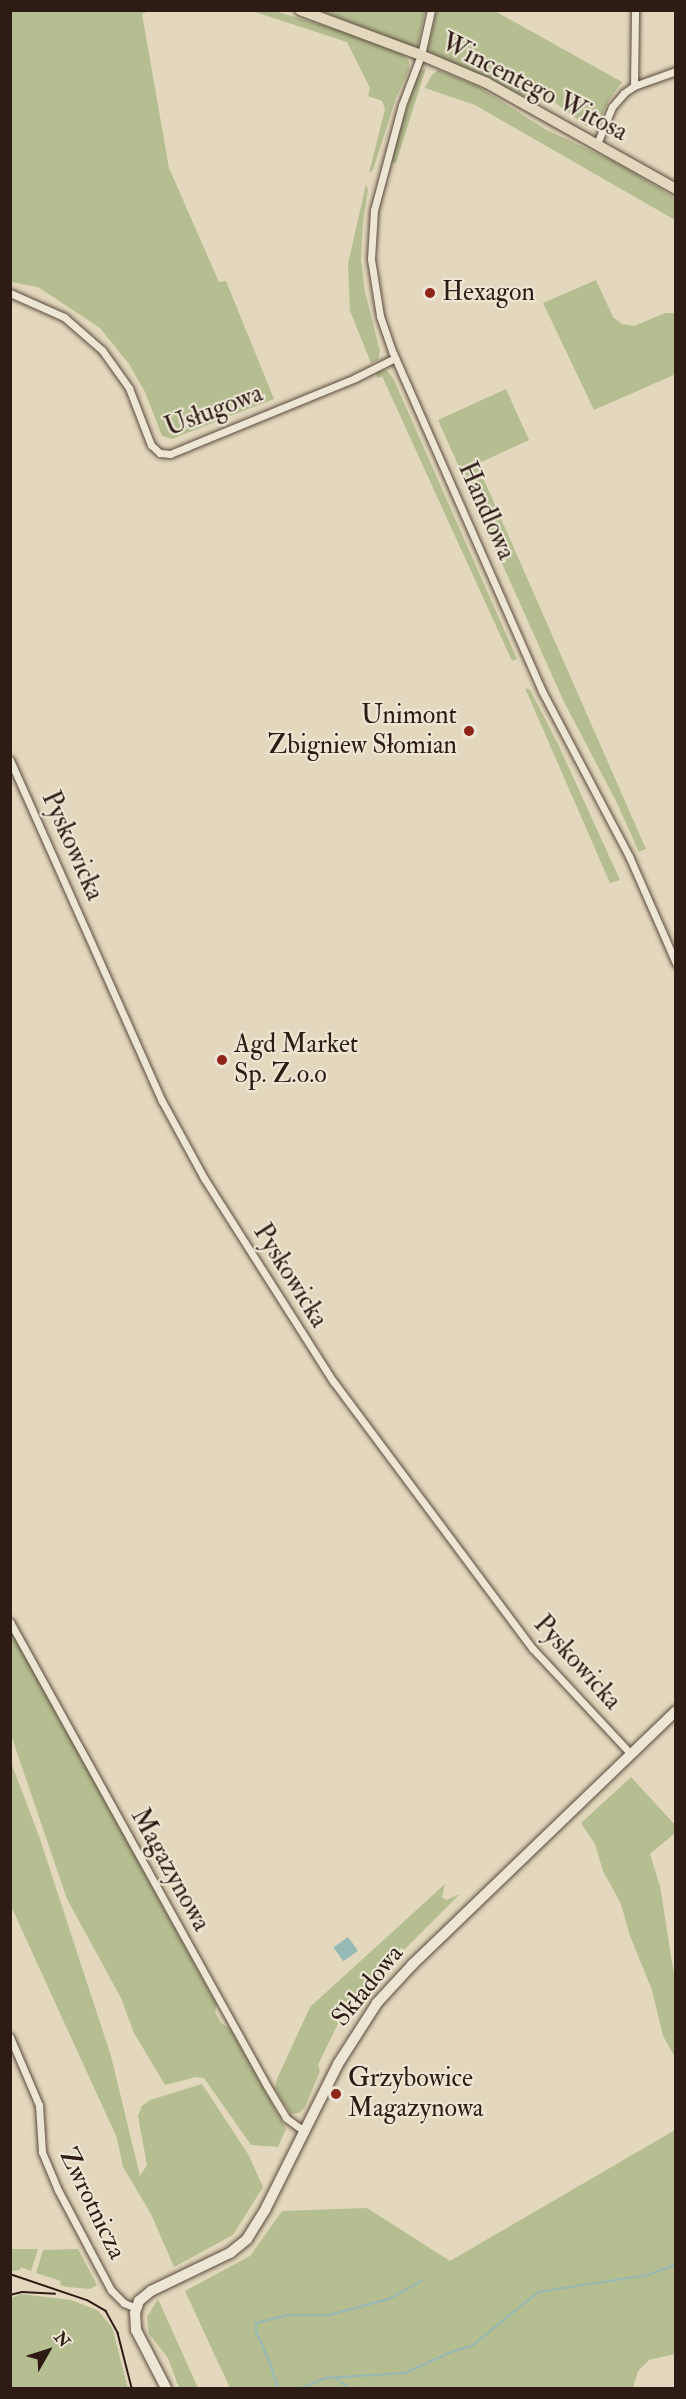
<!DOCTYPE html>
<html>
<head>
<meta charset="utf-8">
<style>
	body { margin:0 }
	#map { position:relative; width:686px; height:2399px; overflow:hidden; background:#e3d8bd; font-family:"IM FELL Double Pica",serif }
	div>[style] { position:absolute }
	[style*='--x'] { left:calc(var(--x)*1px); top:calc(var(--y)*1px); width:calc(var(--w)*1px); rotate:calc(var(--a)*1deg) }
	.green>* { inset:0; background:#b5be90 }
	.water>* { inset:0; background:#96b9b6; transform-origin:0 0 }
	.stream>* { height:2px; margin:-1px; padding:0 1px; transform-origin:1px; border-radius:1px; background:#96b9b6 }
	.roads { filter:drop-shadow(0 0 2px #5a4a3e) drop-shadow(0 0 2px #5a4a3e) }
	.street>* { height:7px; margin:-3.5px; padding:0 3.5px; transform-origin:3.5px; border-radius:3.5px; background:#ede6d4 }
	.secondary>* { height:10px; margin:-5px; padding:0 5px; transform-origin:5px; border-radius:5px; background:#ede6d4 }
	.primary>* { height:10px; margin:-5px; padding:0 5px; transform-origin:5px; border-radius:5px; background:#e3d8bd }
	.tram>* { height:1.5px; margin:-0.75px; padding:0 0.75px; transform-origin:0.75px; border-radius:0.75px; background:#2d1b14 }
	.dots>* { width:16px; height:16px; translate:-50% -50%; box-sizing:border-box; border:3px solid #ede6d4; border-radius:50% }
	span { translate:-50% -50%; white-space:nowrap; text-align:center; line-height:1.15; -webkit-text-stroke:4.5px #ede6d4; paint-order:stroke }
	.street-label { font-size:26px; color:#2d1b14 }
	.poi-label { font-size:26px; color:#2d1b14 }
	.left { translate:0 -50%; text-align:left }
	.right { translate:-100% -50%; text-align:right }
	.frame { position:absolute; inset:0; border:12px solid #2d1b14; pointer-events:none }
	.north { position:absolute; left:18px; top:2321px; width:60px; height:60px; -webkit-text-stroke:4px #ede6d4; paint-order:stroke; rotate:51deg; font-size:16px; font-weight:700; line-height:24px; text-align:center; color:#2d1b14 }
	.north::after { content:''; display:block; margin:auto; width:21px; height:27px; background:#2d1b14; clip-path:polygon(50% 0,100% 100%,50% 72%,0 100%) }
</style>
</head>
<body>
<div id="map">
	<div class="green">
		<i style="clip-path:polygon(10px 11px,149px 11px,142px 14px,169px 168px,219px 282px,226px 281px,274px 399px,172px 439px,162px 436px,145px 392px,129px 364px,100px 328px,38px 287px,11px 282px)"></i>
		<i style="clip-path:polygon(252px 11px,275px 11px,351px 34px,403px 55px,409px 61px,409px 70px,396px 98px,373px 170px,369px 173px,385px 109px,382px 101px,368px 96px,370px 88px,347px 42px)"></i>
		<i style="clip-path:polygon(321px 11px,425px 10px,425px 11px,417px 48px)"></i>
		<i style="clip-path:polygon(437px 11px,495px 11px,622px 82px,608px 102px,600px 120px,586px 126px,554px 102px,543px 99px,535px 101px,427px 51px)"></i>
		<i style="clip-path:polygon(426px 68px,396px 163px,390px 162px,416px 79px,420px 71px)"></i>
		<i style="clip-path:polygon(438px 70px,479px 87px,545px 129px,617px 163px,675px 198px,675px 220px,475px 105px,425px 88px,431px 76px)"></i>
		<i style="clip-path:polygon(366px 184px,368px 190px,363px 222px,361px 259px,365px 292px,380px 351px,378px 360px,371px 363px,350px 311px,348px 264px)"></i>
		<i style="clip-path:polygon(596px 280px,613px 317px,622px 324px,634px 326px,665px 313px,675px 313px,676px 374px,594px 410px,543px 303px)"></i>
		<i style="clip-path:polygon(386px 370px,393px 378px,517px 659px,512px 661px,382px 376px,378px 378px,375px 372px)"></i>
		<i style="clip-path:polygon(506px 389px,529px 440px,477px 464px,646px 849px,639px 852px,616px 801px,564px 702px,438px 420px)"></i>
		<i style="clip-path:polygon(525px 688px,530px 690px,558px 744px,620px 880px,610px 883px)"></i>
		<i style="clip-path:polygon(11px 1631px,217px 2005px,215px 2012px,221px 2023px,230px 2028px,286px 2129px,278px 2147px,251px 2145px,204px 2078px,196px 2077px,165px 2085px,134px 2033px,121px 1998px,67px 1899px,11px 1735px)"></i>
		<i style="clip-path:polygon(10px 1760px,39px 1836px,111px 2056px,140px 2176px,147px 2165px,138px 2116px,142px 2106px,150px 2100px,202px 2084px,248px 2154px,263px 2187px,233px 2235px,174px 2267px,151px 2214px,123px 2167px,117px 2138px,11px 1906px)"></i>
		<i style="clip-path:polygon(631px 1777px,675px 1825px,675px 1833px,650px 1854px,660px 1886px,675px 1981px,675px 2057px,663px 2036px,652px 1990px,630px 1936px,621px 1904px,603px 1871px,595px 1844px,581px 1823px)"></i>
		<i style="clip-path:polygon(445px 1884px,442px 1897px,446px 1900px,460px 1894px,345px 2009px,318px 2065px,320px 2071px,305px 2107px,299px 2113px,291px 2114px,275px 2088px,277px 2079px,310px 2007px)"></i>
		<i style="clip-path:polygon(675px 2130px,675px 2354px,649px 2360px,638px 2371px,633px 2388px,230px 2388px,185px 2291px,250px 2256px,282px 2211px,367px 2208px,450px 2261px)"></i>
		<i style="clip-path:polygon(10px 2249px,38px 2249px,31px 2271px,21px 2267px,20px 2270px,11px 2271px)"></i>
		<i style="clip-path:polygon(78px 2249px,97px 2285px,90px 2289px,67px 2287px,60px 2285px,61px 2281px,36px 2273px,43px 2250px)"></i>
		<i style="clip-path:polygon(21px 2294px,71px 2300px,97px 2310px,112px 2327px,128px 2388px,11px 2388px,11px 2298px)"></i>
		<i style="clip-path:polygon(158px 2299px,198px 2388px,179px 2388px,168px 2358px,149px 2334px,147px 2317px)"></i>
	</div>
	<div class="water">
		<i style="left:348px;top:1937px;width:17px;height:18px;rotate:54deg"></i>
	</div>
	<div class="stream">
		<i style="--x:335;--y:2378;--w:18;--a:34"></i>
		<i style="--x:278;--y:2388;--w:26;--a:-108"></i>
		<i style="--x:270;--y:2363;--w:34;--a:-114"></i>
		<i style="--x:256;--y:2332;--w:9;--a:-90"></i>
		<i style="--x:256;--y:2323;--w:34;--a:-14"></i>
		<i style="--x:289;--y:2315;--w:40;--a:0"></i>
		<i style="--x:329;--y:2315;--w:62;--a:-14.9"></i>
		<i style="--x:389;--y:2299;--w:37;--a:-29"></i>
		<i style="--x:301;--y:2388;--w:27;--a:-22"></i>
		<i style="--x:326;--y:2378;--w:79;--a:-3.6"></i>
		<i style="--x:405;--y:2373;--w:51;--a:-24.5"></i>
		<i style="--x:451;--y:2352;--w:22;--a:-16"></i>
		<i style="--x:472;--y:2346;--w:85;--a:-39.3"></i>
		<i style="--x:538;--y:2292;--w:111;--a:-8.8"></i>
		<i style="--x:648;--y:2275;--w:30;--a:-21"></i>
	</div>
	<div class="roads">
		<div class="street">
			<i style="--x:431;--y:10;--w:46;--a:102.5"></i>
			<i style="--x:421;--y:55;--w:53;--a:110.8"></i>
			<i style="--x:402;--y:105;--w:109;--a:104.9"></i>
			<i style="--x:374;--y:210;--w:49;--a:93.5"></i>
			<i style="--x:371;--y:259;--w:58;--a:81"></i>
			<i style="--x:380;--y:316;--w:39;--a:71"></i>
			<i style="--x:393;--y:353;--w:369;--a:66.2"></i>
			<i style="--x:542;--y:691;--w:187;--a:62.2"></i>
			<i style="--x:629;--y:856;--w:117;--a:66.3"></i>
			<i style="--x:634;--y:86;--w:76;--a:-89.2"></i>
			<i style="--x:597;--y:144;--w:40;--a:-68"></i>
			<i style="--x:612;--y:107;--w:18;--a:-49"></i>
			<i style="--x:624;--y:93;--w:12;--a:-35"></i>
			<i style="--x:634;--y:86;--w:45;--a:-19.7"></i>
			<i style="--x:10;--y:293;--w:59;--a:24"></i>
			<i style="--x:64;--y:317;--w:50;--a:41"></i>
			<i style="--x:102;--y:350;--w:47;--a:54.6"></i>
			<i style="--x:129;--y:388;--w:61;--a:68.9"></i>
			<i style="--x:151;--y:445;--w:12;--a:42"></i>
			<i style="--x:160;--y:453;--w:10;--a:6"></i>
			<i style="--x:170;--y:454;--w:18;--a:-22"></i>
			<i style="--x:187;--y:447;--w:182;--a:-22.3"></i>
			<i style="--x:355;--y:378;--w:45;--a:-26.6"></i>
			<i style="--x:10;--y:760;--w:373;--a:66"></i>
			<i style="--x:162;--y:1101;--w:88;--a:61.4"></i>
			<i style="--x:204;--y:1178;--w:241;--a:57.6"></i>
			<i style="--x:333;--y:1381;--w:334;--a:53.3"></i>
			<i style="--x:533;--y:1649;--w:144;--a:47"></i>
			<i style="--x:10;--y:1622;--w:530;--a:61.02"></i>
			<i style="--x:267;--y:2086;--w:37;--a:59"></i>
			<i style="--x:286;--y:2118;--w:22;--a:36"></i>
			<i style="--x:10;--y:2037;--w:74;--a:66.9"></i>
			<i style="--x:39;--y:2105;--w:47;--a:86.3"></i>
			<i style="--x:42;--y:2152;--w:41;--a:67.2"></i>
			<i style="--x:58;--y:2190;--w:113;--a:62.1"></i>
			<i style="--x:111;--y:2290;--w:18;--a:45"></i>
			<i style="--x:124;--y:2303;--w:13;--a:23"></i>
		</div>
		<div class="secondary">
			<i style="--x:166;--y:2388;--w:65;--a:-117.3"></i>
			<i style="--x:136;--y:2330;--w:17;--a:-93"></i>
			<i style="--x:135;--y:2313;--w:13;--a:-72"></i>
			<i style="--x:139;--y:2301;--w:16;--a:-40"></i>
			<i style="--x:151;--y:2291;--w:88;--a:-25.7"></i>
			<i style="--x:230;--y:2253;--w:22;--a:-39"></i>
			<i style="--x:247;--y:2239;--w:36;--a:-58"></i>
			<i style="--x:266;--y:2208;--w:161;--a:-63.4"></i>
			<i style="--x:338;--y:2064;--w:72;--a:-57.4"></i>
			<i style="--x:377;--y:2003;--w:52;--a:-47.4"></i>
			<i style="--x:412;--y:1965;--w:366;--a:-43.9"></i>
		</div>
		<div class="primary">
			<i style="--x:300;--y:10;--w:129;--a:20.4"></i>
			<i style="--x:421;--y:55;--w:72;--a:23"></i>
			<i style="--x:487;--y:83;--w:217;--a:29.3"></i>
		</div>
	</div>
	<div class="tram">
		<i style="--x:10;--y:2274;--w:81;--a:18.7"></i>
		<i style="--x:87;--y:2300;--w:22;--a:30"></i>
		<i style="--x:106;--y:2311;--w:25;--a:61"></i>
		<i style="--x:118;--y:2333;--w:57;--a:75.7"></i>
		<i style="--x:10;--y:2295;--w:12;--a:-14"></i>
		<i style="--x:22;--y:2292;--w:33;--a:3"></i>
	</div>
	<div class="dots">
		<i style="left:430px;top:293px;background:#8f2418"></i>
		<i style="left:469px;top:731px;background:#8f2418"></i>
		<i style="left:222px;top:1060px;background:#8f2418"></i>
		<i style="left:336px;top:2094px;background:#8f2418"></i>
	</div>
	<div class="street-label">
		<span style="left:534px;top:88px;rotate:27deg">Wincentego Witosa</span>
		<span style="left:214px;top:411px;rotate:-21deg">Usługowa</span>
		<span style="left:486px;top:511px;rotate:66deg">Handlowa</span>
		<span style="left:72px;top:846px;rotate:66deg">Pyskowicka</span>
		<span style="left:290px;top:1276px;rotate:58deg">Pyskowicka</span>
		<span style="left:577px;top:1663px;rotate:48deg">Pyskowicka</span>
		<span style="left:170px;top:1870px;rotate:61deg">Magazynowa</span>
		<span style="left:368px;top:1986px;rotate:-51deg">Składowa</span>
		<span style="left:92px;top:2204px;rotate:64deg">Zwrotnicza</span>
	</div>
	<div class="poi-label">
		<span class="left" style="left:442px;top:293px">Hexagon</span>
		<span class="right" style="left:457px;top:731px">Unimont<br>Zbigniew Słomian</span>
		<span class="left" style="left:234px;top:1060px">Agd Market<br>Sp. Z.o.o</span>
		<span class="left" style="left:348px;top:2094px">Grzybowice<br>Magazynowa</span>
	</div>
	<div class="frame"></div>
	<div class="north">N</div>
</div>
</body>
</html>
